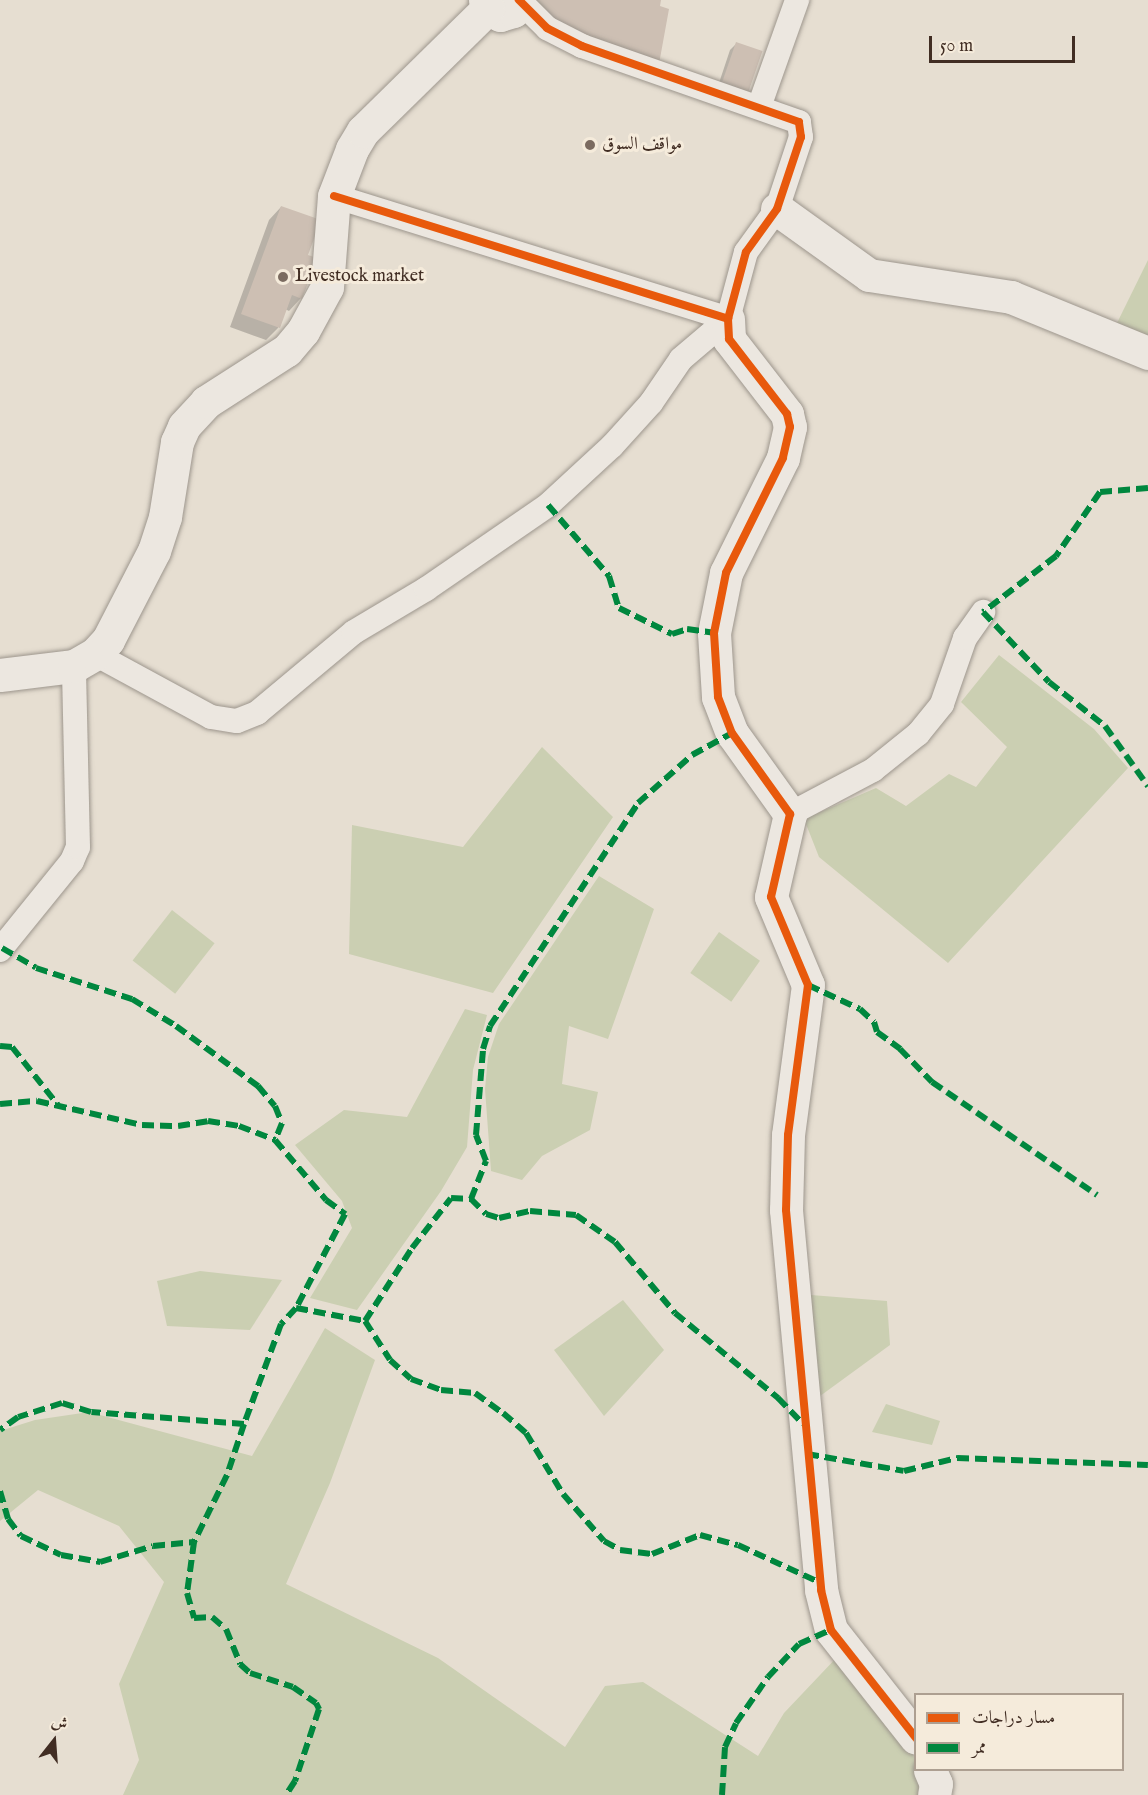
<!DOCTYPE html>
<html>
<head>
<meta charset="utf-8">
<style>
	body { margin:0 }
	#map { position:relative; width:1148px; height:1795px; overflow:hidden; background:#e6ded1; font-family:"IM FELL English",Amiri,serif }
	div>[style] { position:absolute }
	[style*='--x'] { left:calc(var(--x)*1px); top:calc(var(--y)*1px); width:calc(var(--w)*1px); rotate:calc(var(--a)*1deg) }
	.green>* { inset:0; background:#cbcfb2; transform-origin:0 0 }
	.shadow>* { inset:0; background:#0003 }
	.building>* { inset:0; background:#cdbfb3; transform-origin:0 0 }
	.roads { filter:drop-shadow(0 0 2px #9d968d) drop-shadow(0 0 2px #9d968d) }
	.street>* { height:24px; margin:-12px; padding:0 12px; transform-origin:12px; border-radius:12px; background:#ece7e0 }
	.secondary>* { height:33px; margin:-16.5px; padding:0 16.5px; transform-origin:16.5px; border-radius:16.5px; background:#ece7e0 }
	.quiet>* { height:6px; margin-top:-3px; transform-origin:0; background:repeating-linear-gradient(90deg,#00873e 0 12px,transparent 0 18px) }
	.cycleway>* { height:8px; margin:-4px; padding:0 4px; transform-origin:4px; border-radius:4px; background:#e8590c }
	.dots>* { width:16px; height:16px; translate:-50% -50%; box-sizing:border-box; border:3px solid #f5ebdb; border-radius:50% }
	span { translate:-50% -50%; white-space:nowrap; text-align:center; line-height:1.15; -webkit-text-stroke:6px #f5ebdb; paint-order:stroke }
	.poi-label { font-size:18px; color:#412d23 }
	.left { translate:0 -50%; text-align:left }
	.legend { position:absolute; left:914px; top:1693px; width:210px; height:78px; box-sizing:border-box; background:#f5ebdb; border:2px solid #ad9f91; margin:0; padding:8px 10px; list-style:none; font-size:18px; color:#412d23 }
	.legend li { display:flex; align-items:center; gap:12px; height:30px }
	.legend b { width:30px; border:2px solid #ad9f91 }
	.north { position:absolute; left:24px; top:1711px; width:60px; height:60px; -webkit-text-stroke:4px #f5ebdb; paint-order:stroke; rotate:17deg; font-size:16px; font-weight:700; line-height:24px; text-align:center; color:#412d23 }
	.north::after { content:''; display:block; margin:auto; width:21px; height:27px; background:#412d23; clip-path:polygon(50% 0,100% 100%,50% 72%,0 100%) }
	.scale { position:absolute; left:929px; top:36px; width:146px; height:27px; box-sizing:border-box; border:3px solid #412d23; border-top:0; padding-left:8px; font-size:18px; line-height:21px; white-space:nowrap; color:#412d23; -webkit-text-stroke:4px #f5ebdb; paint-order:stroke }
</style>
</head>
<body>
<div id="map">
	<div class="green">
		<i style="clip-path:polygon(1148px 260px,1148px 341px,1117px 323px)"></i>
		<i style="clip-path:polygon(999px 655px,1094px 729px,1128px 768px,948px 963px,819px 857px,804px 819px,876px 788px,906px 806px,949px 774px,976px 787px,1007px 747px,961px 702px)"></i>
		<i style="clip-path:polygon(542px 747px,613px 817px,493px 993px,349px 954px,352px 825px,463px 847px)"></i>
		<i style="clip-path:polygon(599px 876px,654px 909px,608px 1039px,569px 1026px,562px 1084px,598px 1092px,590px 1130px,542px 1156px,522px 1180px,491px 1171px,485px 1089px,488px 1057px,499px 1024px)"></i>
		<i style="left:172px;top:910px;width:54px;height:64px;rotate:38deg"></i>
		<i style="left:719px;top:932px;width:50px;height:50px;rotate:35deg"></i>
		<i style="clip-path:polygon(465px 1009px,487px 1015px,473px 1070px,467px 1147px,441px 1191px,357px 1310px,310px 1298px,352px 1228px,342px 1201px,295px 1145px,344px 1110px,407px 1117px)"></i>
		<i style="clip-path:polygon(200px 1271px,282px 1280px,250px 1330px,167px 1326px,157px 1281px)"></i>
		<i style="clip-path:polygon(811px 1295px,887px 1301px,890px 1345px,816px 1399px)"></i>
		<i style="clip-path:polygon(623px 1300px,664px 1350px,604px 1416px,554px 1350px)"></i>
		<i style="clip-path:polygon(325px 1328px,375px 1360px,330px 1483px,286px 1584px,438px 1658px,565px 1747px,605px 1686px,643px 1682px,758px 1756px,784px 1713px,838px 1656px,910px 1743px,924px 1795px,123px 1795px,139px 1760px,119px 1684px,164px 1582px,119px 1526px,38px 1490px,0 1521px,0 1431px,35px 1420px,89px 1412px,252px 1456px)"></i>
		<i style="clip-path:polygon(886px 1404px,940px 1421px,932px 1445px,872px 1432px)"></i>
	</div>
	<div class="shadow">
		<i style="clip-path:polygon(736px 44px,741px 97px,717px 89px,730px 50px)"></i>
		<i style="clip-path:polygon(281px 207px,307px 255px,301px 298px,289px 311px,285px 309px,278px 328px,266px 340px,230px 327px,269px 220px)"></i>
	</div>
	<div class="building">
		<i style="clip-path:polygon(524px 0,661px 0,660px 6px,669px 9px,659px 64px,586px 41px)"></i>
		<i style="left:736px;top:42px;width:28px;height:44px;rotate:19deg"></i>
		<i style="clip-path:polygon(281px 206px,321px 220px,308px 255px,317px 258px,302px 299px,292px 295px,280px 328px,241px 314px)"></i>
	</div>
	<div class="roads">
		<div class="street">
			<i style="--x:759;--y:107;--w:114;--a:-70.4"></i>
			<i style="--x:334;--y:196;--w:413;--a:17.3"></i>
			<i style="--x:728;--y:319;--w:69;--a:-75"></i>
			<i style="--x:746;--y:252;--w:53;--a:-54.2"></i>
			<i style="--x:777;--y:209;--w:76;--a:-71.6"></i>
			<i style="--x:801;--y:137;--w:15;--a:-98"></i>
			<i style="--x:799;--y:122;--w:230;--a:-160.7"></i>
			<i style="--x:582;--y:46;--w:39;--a:-153"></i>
			<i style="--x:547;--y:28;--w:40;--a:-135"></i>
			<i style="--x:95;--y:654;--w:132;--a:28.5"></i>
			<i style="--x:211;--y:717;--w:26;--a:9"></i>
			<i style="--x:237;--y:721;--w:22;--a:-22"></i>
			<i style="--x:257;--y:713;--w:126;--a:-39.9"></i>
			<i style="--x:354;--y:632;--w:84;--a:-30.8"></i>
			<i style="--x:426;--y:589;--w:148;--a:-34.5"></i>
			<i style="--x:548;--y:505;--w:87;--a:-42.7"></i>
			<i style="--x:612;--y:446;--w:58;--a:-47.8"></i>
			<i style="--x:651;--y:403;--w:53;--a:-55.7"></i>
			<i style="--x:681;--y:359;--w:62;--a:-40.4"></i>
			<i style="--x:790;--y:814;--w:94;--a:-27.9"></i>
			<i style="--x:873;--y:770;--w:58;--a:-38.7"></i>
			<i style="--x:918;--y:734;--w:38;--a:-51"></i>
			<i style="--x:942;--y:704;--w:70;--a:-70.8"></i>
			<i style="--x:965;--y:638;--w:32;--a:-55"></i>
			<i style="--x:0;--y:950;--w:114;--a:-51"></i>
			<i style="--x:72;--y:861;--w:15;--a:-67"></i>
			<i style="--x:78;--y:847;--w:181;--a:-91.3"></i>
		</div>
		<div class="secondary">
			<i style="--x:485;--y:0;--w:9;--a:69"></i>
			<i style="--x:488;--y:8;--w:14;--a:30"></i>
			<i style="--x:500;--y:15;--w:14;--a:-17"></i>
			<i style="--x:513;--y:11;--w:12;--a:-66"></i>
			<i style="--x:777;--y:209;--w:113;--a:35.7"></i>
			<i style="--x:869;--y:275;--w:144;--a:8.8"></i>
			<i style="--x:1011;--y:297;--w:148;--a:22.2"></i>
			<i style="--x:728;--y:319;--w:20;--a:87"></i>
			<i style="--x:729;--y:339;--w:95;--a:52.3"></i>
			<i style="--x:787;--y:414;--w:13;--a:77"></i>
			<i style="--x:790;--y:427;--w:32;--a:103"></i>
			<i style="--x:783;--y:458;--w:128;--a:116.4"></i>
			<i style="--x:726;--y:573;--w:61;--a:101.3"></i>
			<i style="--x:714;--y:633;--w:64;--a:86.4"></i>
			<i style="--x:718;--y:697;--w:39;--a:69"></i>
			<i style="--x:732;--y:733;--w:100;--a:54.4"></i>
			<i style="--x:790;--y:814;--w:85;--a:102.9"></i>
			<i style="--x:771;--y:897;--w:95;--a:67.2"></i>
			<i style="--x:808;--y:985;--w:151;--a:97.6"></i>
			<i style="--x:788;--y:1135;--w:75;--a:91.5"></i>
			<i style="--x:786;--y:1210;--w:382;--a:84.7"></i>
			<i style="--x:821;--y:1590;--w:41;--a:76"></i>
			<i style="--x:831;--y:1630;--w:137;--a:51.8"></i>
			<i style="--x:0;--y:675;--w:75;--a:-6.9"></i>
			<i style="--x:74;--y:666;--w:24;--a:-30"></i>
			<i style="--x:95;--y:654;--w:19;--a:-47"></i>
			<i style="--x:108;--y:640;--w:100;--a:-62.7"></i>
			<i style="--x:154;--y:551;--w:36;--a:-72"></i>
			<i style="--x:165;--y:517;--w:76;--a:-80.9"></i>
			<i style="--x:177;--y:442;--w:17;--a:-66"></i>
			<i style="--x:184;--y:426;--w:33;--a:-47"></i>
			<i style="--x:206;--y:402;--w:96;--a:-32.7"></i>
			<i style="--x:287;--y:350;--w:25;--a:-50"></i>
			<i style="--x:303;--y:331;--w:50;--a:-61.4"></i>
			<i style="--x:327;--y:287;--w:91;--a:-85.6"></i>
			<i style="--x:334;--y:196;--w:50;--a:-69"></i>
			<i style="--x:352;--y:149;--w:21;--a:-59"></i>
			<i style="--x:363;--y:131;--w:175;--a:-44.5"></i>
			<i style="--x:930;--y:1770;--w:15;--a:67"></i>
			<i style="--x:936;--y:1784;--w:11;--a:100"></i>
		</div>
	</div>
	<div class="quiet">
		<i style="--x:1148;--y:488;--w:48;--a:175.2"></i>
		<i style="--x:1100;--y:492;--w:78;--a:124.5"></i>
		<i style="--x:1056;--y:556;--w:92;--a:142.5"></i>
		<i style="--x:983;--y:612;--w:96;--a:46.7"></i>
		<i style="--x:1049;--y:682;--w:71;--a:38.2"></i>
		<i style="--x:1105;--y:726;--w:74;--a:54.4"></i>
		<i style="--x:548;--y:505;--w:94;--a:49.3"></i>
		<i style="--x:609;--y:576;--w:34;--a:73"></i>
		<i style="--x:619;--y:608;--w:59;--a:26.1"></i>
		<i style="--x:672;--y:634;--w:16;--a:-18"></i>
		<i style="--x:687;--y:629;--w:27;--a:8"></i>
		<i style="--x:2;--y:948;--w:39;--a:30"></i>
		<i style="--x:36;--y:968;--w:101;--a:17.9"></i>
		<i style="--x:132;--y:999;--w:52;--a:31.5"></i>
		<i style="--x:176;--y:1026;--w:102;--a:36.2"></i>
		<i style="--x:258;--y:1086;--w:26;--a:50"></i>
		<i style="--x:275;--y:1106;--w:18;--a:68"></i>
		<i style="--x:282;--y:1123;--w:18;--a:112"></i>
		<i style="--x:808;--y:985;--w:57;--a:24.8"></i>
		<i style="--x:860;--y:1009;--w:19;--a:43"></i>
		<i style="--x:874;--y:1022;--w:10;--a:73"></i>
		<i style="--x:877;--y:1032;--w:29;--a:36"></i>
		<i style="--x:900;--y:1049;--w:46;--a:45.9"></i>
		<i style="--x:932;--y:1082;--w:200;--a:34.4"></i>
		<i style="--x:0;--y:1046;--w:12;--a:5"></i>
		<i style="--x:12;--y:1047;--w:74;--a:51.6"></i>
		<i style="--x:0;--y:1104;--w:37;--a:-5"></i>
		<i style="--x:37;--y:1101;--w:108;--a:12.9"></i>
		<i style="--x:142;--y:1125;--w:36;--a:2"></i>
		<i style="--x:178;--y:1126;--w:30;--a:-9"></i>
		<i style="--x:208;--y:1121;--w:31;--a:9"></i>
		<i style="--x:239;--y:1126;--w:39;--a:21"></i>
		<i style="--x:275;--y:1140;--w:79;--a:49.6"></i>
		<i style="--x:326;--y:1200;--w:24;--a:36"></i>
		<i style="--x:345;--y:1214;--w:106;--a:117.5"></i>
		<i style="--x:296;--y:1308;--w:22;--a:133"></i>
		<i style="--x:281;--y:1324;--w:107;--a:110.3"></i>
		<i style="--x:244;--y:1424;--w:153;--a:-175.5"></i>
		<i style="--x:91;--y:1412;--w:30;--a:-163"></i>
		<i style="--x:62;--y:1403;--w:46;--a:162.3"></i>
		<i style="--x:18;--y:1417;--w:22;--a:144"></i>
		<i style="--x:471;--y:1199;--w:41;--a:-68.5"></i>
		<i style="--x:486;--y:1161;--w:28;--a:-111"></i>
		<i style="--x:476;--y:1135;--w:86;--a:-85.3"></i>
		<i style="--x:483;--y:1049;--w:24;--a:-73"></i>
		<i style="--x:490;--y:1026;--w:268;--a:-56.4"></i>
		<i style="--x:638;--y:803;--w:72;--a:-41.6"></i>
		<i style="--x:692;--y:755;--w:46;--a:-28.8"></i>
		<i style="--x:296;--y:1308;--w:70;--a:10.7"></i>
		<i style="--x:365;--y:1321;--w:46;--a:57.3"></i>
		<i style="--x:390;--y:1360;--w:28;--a:42"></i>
		<i style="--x:411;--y:1379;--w:32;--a:20"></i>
		<i style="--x:441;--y:1390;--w:34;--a:5"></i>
		<i style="--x:475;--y:1393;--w:34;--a:36"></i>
		<i style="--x:503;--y:1413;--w:30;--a:41"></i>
		<i style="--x:526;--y:1433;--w:71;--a:58.8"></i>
		<i style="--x:563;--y:1494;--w:62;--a:48.9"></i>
		<i style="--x:604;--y:1541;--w:18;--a:29"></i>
		<i style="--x:620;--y:1550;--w:32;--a:7"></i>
		<i style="--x:652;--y:1554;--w:52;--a:-21.6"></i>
		<i style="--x:700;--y:1535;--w:39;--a:15"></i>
		<i style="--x:738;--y:1545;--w:91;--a:24.6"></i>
		<i style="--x:365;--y:1321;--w:87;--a:-57.2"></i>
		<i style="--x:412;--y:1248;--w:63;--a:-52"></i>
		<i style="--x:451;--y:1198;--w:20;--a:3"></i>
		<i style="--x:471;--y:1199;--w:21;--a:45"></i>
		<i style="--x:486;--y:1214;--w:14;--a:17"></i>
		<i style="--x:499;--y:1218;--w:32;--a:-13"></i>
		<i style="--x:530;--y:1211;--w:46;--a:5"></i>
		<i style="--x:576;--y:1215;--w:47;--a:34.7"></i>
		<i style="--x:615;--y:1242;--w:93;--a:49.8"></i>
		<i style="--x:675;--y:1313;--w:134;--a:39.5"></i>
		<i style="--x:778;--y:1398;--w:36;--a:46"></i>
		<i style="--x:244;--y:1424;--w:54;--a:108.4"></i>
		<i style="--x:227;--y:1475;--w:75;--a:116.2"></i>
		<i style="--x:194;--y:1542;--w:51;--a:97.8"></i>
		<i style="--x:187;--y:1593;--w:26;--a:74"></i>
		<i style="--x:194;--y:1618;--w:18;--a:-3"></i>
		<i style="--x:212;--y:1617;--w:18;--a:41"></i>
		<i style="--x:226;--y:1629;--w:38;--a:68"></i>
		<i style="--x:240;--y:1664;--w:13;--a:42"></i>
		<i style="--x:250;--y:1673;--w:45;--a:18"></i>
		<i style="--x:293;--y:1687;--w:28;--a:35"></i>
		<i style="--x:316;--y:1703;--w:7;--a:63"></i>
		<i style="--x:319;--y:1709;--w:76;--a:108.4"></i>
		<i style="--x:295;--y:1781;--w:17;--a:123"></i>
		<i style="--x:807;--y:1454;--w:98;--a:9.9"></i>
		<i style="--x:904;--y:1471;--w:55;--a:-13.8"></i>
		<i style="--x:957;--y:1458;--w:191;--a:2.1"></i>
		<i style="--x:0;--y:1491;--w:29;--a:74"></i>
		<i style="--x:8;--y:1519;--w:21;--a:53"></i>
		<i style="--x:21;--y:1536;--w:44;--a:25.4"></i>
		<i style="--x:61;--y:1555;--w:40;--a:10"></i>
		<i style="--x:100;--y:1562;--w:55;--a:-16.8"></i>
		<i style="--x:153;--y:1546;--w:41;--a:-5.6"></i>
		<i style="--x:722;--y:1795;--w:48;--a:-86.4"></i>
		<i style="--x:725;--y:1747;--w:26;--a:-65"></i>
		<i style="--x:736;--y:1723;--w:56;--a:-55.2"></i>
		<i style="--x:768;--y:1677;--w:45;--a:-46.8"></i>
		<i style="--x:799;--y:1644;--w:35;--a:-24"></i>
	</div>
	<div class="cycleway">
		<i style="--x:334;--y:196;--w:413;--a:17.3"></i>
		<i style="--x:728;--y:319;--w:69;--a:-75"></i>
		<i style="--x:746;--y:252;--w:53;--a:-54.2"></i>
		<i style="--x:777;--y:209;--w:76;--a:-71.6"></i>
		<i style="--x:801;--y:137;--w:15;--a:-98"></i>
		<i style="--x:799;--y:122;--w:230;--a:-160.7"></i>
		<i style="--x:582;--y:46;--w:39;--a:-153"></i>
		<i style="--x:547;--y:28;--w:40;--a:-135"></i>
		<i style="--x:728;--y:319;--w:20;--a:87"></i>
		<i style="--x:729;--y:339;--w:95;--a:52.3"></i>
		<i style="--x:787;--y:414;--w:13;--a:77"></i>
		<i style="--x:790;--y:427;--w:32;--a:103"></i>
		<i style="--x:783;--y:458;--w:128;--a:116.4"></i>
		<i style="--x:726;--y:573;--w:61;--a:101.3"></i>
		<i style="--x:714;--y:633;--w:64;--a:86.4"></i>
		<i style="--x:718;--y:697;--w:39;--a:69"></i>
		<i style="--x:732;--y:733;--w:100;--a:54.4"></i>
		<i style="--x:790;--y:814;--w:85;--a:102.9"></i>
		<i style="--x:771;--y:897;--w:95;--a:67.2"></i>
		<i style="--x:808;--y:985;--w:151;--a:97.6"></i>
		<i style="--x:788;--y:1135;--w:75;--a:91.5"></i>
		<i style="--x:786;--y:1210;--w:382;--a:84.7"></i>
		<i style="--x:821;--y:1590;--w:41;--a:76"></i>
		<i style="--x:831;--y:1630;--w:137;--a:51.8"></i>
	</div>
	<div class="dots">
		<i style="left:590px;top:145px;background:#7b6b60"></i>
		<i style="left:283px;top:277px;background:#7b6b60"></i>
	</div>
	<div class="poi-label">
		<span class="left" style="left:602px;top:145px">مواقف السوق</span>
		<span class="left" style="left:295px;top:277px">Livestock market</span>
	</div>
	<ul class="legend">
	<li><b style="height:8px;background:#e8590c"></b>مسار دراجات</li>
	<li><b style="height:8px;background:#00873e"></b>ممر</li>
	</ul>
	<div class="north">ش</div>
	<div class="scale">50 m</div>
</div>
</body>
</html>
